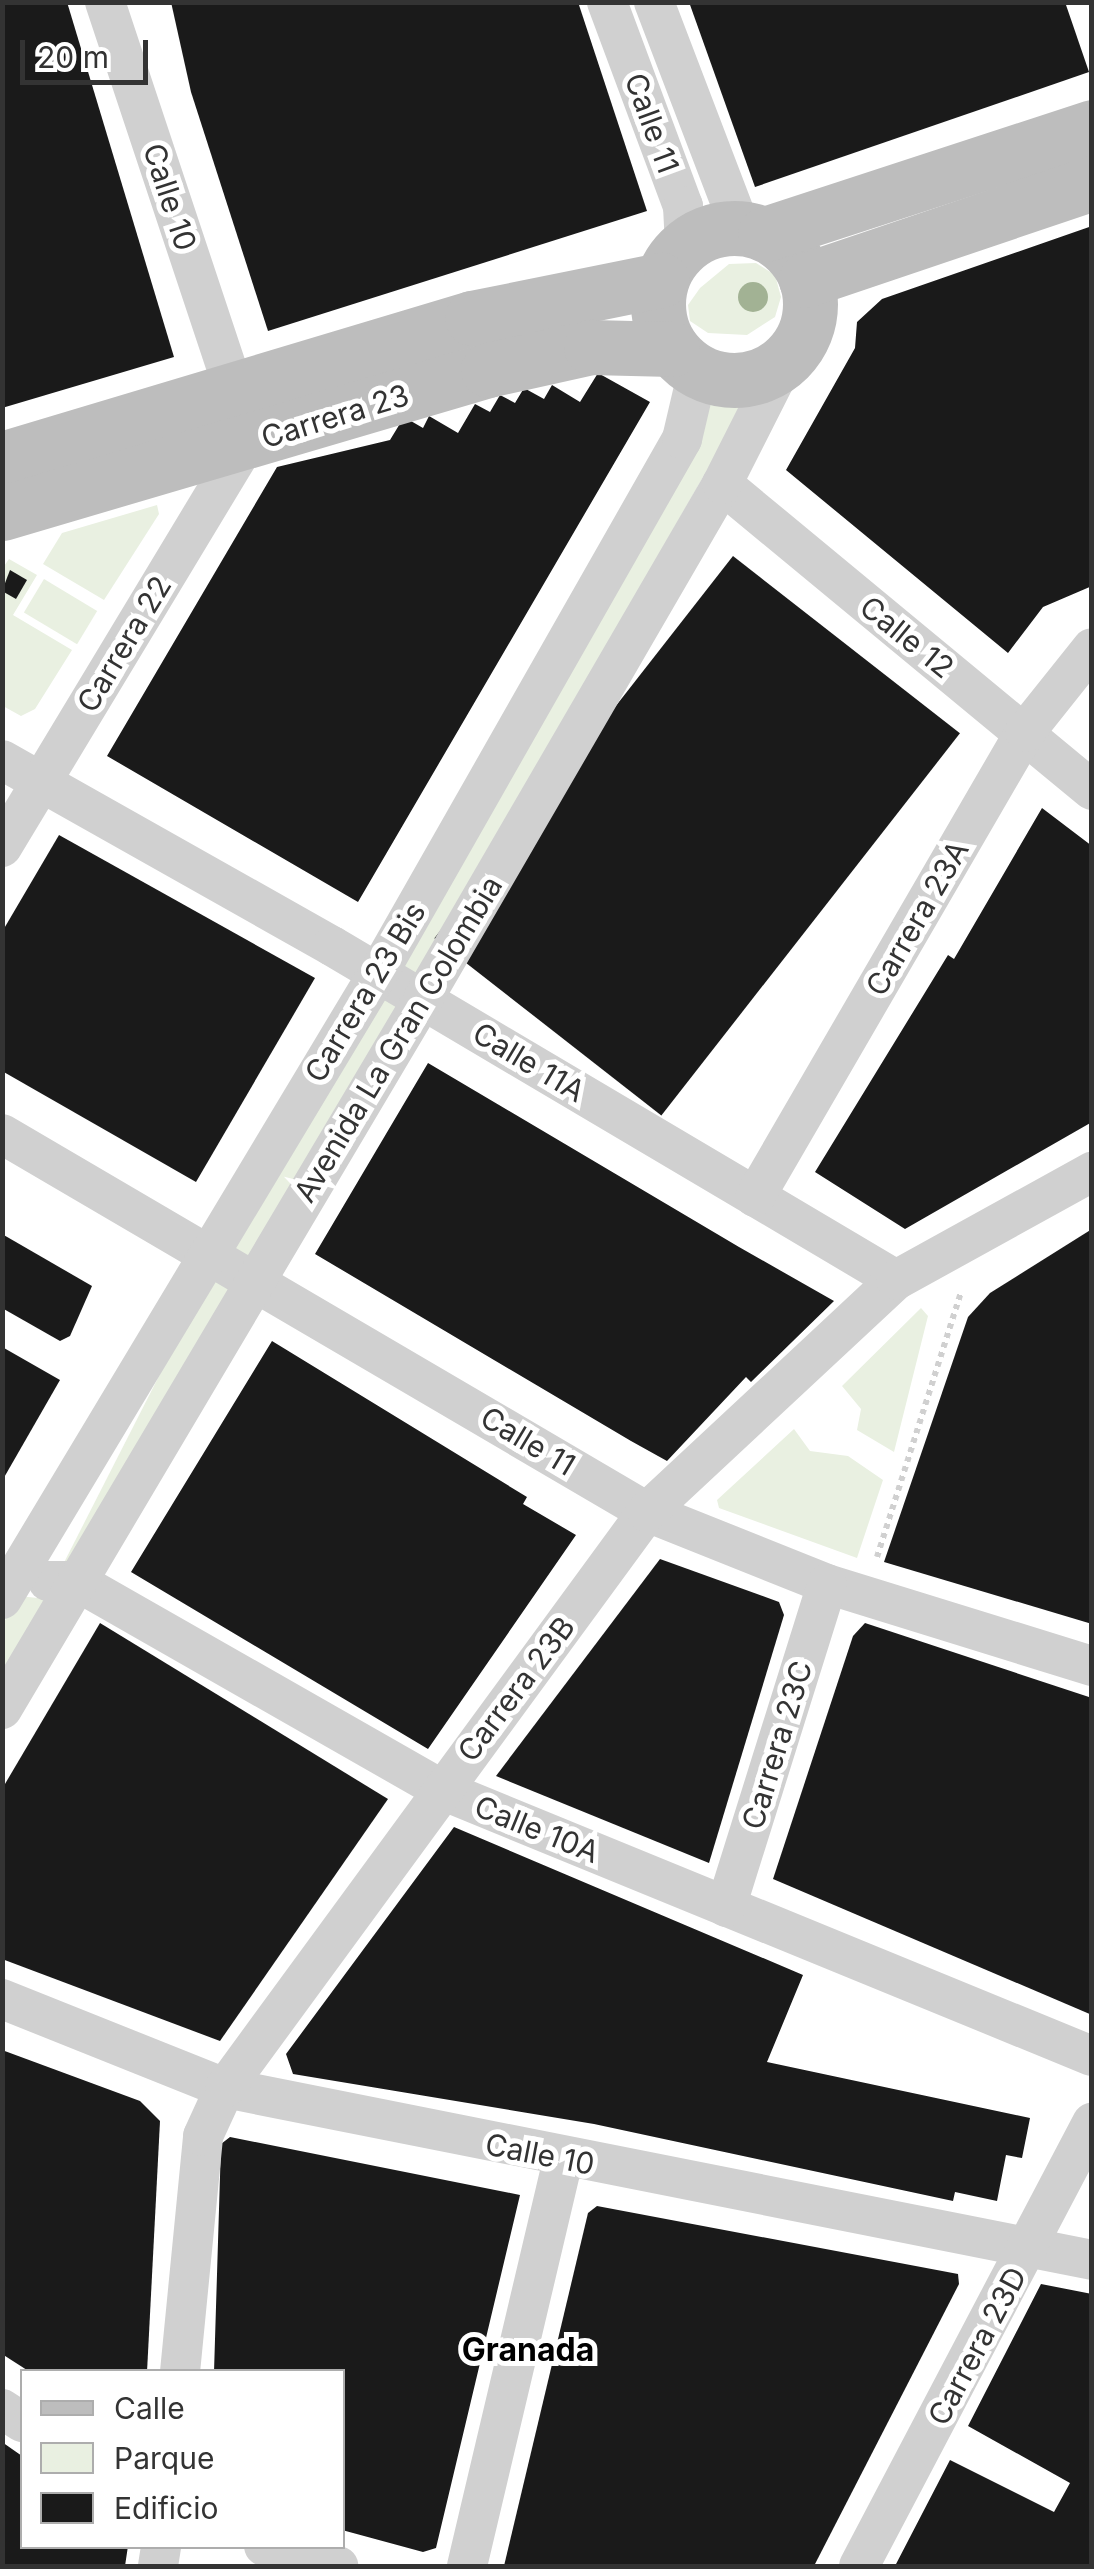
<!DOCTYPE html>
<html>
<head>
<meta charset="utf-8">
<style>
	body { margin:0 }
	#map { position:relative; width:1094px; height:2569px; overflow:hidden; background:#fff; font-family:Inter,sans-serif }
	div>[style] { position:absolute }
	[style*='--x'] { left:calc(var(--x)*1px); top:calc(var(--y)*1px); width:calc(var(--w)*1px); rotate:calc(var(--a)*1deg) }
	.green>* { inset:0; background:#e9f0e1; transform-origin:0 0 }
	.building>* { inset:0; background:#1a1a1a; transform-origin:0 0 }
	.path>* { height:6px; margin-top:-3px; transform-origin:0; background:repeating-linear-gradient(90deg,#d0d0d0 0 5px,transparent 0 10px) }
	.street>* { height:40px; margin:-20px; padding:0 20px; transform-origin:20px; border-radius:20px; background:#d0d0d0 }
	.secondary>* { height:55px; margin:-27.5px; padding:0 27.5px; transform-origin:27.5px; border-radius:27.5px; background:#bdbdbd }
	.secondary>.ring { margin:-27.5px; padding:0; box-sizing:content-box; background:none; border:55px solid #bdbdbd; border-radius:50% }
	.trees>* { width:30px; height:30px; margin:-15px; border-radius:50%; background:#a2b294 }
	span { translate:-50% -50%; white-space:nowrap; text-align:center; line-height:1.15; -webkit-text-stroke:10px #fff; paint-order:stroke }
	.street-label { font-size:30px; color:#333 }
	.neighbourhood-label { font-size:32px; color:#000; font-weight:700 }
	.frame { position:absolute; inset:0; border:5px solid #333; pointer-events:none }
	.legend { position:absolute; left:20px; top:2369px; width:325px; height:180px; box-sizing:border-box; background:#fff; border:2px solid #adadad; margin:0; padding:12px 18px; list-style:none; font-size:30px; color:#333 }
	.legend li { display:flex; align-items:center; gap:20px; height:50px }
	.legend b { width:50px; border:2px solid #adadad }
	.scale { position:absolute; left:20px; top:40px; width:128px; height:45px; box-sizing:border-box; border:5px solid #333; border-top:0; padding-left:12px; font-size:30px; line-height:35px; white-space:nowrap; color:#333; -webkit-text-stroke:8px #fff; paint-order:stroke }
</style>
</head>
<body>
<div id="map">
	<div class="green">
		<i style="clip-path:polygon(756px 263px,775px 275px,781px 297px,775px 317px,747px 335px,708px 333px,690px 321px,688px 305px,700px 288px,729px 264px)"></i>
		<i style="clip-path:polygon(709px 399px,746px 402px,417px 977px,399px 967px)"></i>
		<i style="clip-path:polygon(157px 505px,159px 514px,104px 600px,43px 564px,62px 533px)"></i>
		<i style="clip-path:polygon(9px 559px,37px 575px,13px 615px,72px 650px,35px 709px,21px 716px,3px 706px,2px 569px)"></i>
		<i style="left:44px;top:579px;width:62px;height:39px;rotate:31deg"></i>
		<i style="clip-path:polygon(382px 992px,401px 1004px,254px 1262px,229px 1246px)"></i>
		<i style="left:211px;top:1274px;width:25px;height:338px;rotate:27deg"></i>
		<i style="clip-path:polygon(921px 1308px,928px 1316px,894px 1452px,857px 1430px,861px 1409px,842px 1386px)"></i>
		<i style="clip-path:polygon(794px 1429px,810px 1451px,848px 1456px,883px 1480px,857px 1558px,719px 1508px,717px 1500px)"></i>
		<i style="clip-path:polygon(18px 1596px,48px 1599px,3px 1679px,3px 1624px)"></i>
	</div>
	<div class="building">
		<i style="clip-path:polygon(2px 2px,67px 2px,174px 357px,2px 408px)"></i>
		<i style="clip-path:polygon(171px 2px,578px 2px,647px 211px,268px 331px,191px 92px)"></i>
		<i style="clip-path:polygon(689px 2px,1065px 2px,1089px 72px,755px 187px)"></i>
		<i style="clip-path:polygon(1092px 226px,1092px 586px,1043px 607px,1008px 653px,786px 470px,855px 348px,857px 322px,882px 299px)"></i>
		<i style="clip-path:polygon(598px 373px,650px 402px,358px 902px,107px 756px,277px 467px,390px 440px,404px 417px,423px 428px,429px 416px,458px 433px,475px 404px,490px 412px,500px 395px,515px 403px,524px 388px,544px 399px,552px 385px,580px 402px)"></i>
		<i style="left:733px;top:556px;width:288px;height:485px;rotate:38deg"></i>
		<i style="clip-path:polygon(10px 570px,27px 580px,16px 599px,2px 591px)"></i>
		<i style="clip-path:polygon(1042px 808px,1092px 846px,1092px 1122px,905px 1229px,815px 1172px,948px 955px,954px 959px)"></i>
		<i style="clip-path:polygon(59px 835px,315px 978px,196px 1182px,2px 1071px,2px 932px)"></i>
		<i style="clip-path:polygon(428px 1063px,739px 1247px,834px 1301px,751px 1382px,746px 1377px,667px 1461px,631px 1441px,315px 1254px)"></i>
		<i style="clip-path:polygon(1092px 1229px,1092px 1624px,884px 1562px,968px 1317px,990px 1293px)"></i>
		<i style="clip-path:polygon(2px 1234px,92px 1286px,70px 1336px,60px 1341px,2px 1308px)"></i>
		<i style="clip-path:polygon(272px 1341px,527px 1497px,523px 1504px,576px 1535px,428px 1749px,131px 1572px)"></i>
		<i style="clip-path:polygon(4px 1348px,60px 1380px,2px 1481px,2px 1351px)"></i>
		<i style="clip-path:polygon(660px 1559px,779px 1602px,784px 1615px,709px 1863px,496px 1776px)"></i>
		<i style="clip-path:polygon(100px 1623px,388px 1799px,220px 2041px,2px 1959px,2px 1789px)"></i>
		<i style="clip-path:polygon(865px 1623px,1092px 1698px,1092px 2015px,773px 1879px,853px 1636px)"></i>
		<i style="clip-path:polygon(454px 1827px,803px 1975px,767px 2062px,1030px 2118px,1022px 2158px,1006px 2155px,997px 2201px,955px 2192px,953px 2201px,594px 2124px,293px 2074px,286px 2054px)"></i>
		<i style="clip-path:polygon(2px 2050px,140px 2101px,160px 2121px,147px 2372px,30px 2372px,2px 2354px)"></i>
		<i style="clip-path:polygon(230px 2137px,520px 2195px,436px 2548px,423px 2552px,342px 2530px,342px 2372px,214px 2372px,221px 2144px)"></i>
		<i style="clip-path:polygon(597px 2206px,958px 2274px,959px 2284px,814px 2566px,504px 2566px,588px 2213px)"></i>
		<i style="clip-path:polygon(1041px 2284px,1092px 2294px,1092px 2566px,895px 2566px,950px 2460px,1054px 2512px,1070px 2483px,968px 2426px)"></i>
		<i style="clip-path:polygon(2px 2442px,22px 2456px,22px 2546px,128px 2546px,125px 2566px,2px 2566px)"></i>
	</div>
	<div class="path">
		<i style="--x:877;--y:1557;--w:278;--a:-72.4"></i>
	</div>
	<div class="street">
		<i style="--x:105;--y:2;--w:411;--a:71.6"></i>
		<i style="--x:607;--y:2;--w:218;--a:69.6"></i>
		<i style="--x:683;--y:206;--w:40;--a:87.1"></i>
		<i style="--x:654;--y:2;--w:241;--a:69.1"></i>
		<i style="--x:722;--y:484;--w:480;--a:39.6"></i>
		<i style="--x:2;--y:760;--w:379;--a:29.4"></i>
		<i style="--x:332;--y:946;--w:655;--a:30.63"></i>
		<i style="--x:2;--y:847;--w:473;--a:-58.9"></i>
		<i style="--x:2;--y:1134;--w:748;--a:30.37"></i>
		<i style="--x:647;--y:1512;--w:194;--a:21.8"></i>
		<i style="--x:827;--y:1584;--w:277;--a:17.2"></i>
		<i style="--x:755;--y:1197;--w:538;--a:-59.86"></i>
		<i style="--x:1025;--y:732;--w:107;--a:-51.4"></i>
		<i style="--x:48;--y:1581;--w:28;--a:0"></i>
		<i style="--x:76;--y:1581;--w:421;--a:29.7"></i>
		<i style="--x:442;--y:1790;--w:702;--a:22.26"></i>
		<i style="--x:2;--y:1599;--w:728;--a:-59"></i>
		<i style="--x:377;--y:975;--w:617;--a:-60.36"></i>
		<i style="--x:682;--y:439;--w:70;--a:-76.8"></i>
		<i style="--x:2;--y:1709;--w:825;--a:-59.33"></i>
		<i style="--x:423;--y:999;--w:596;--a:-59.86"></i>
		<i style="--x:722;--y:484;--w:136;--a:-63.2"></i>
		<i style="--x:726;--y:1907;--w:338;--a:-72.6"></i>
		<i style="--x:2;--y:1999;--w:240;--a:21.8"></i>
		<i style="--x:225;--y:2088;--w:884;--a:11.22"></i>
		<i style="--x:180;--y:2372;--w:237;--a:-84.4"></i>
		<i style="--x:203;--y:2136;--w:53;--a:-65.4"></i>
		<i style="--x:225;--y:2088;--w:714;--a:-53.77"></i>
		<i style="--x:647;--y:1512;--w:340;--a:-43"></i>
		<i style="--x:896;--y:1280;--w:224;--a:-28.9"></i>
		<i style="--x:2;--y:2409;--w:24;--a:33"></i>
		<i style="--x:264;--y:2546;--w:77;--a:15.1"></i>
		<i style="--x:158;--y:2566;--w:20;--a:-81"></i>
		<i style="--x:467;--y:2566;--w:418;--a:-76.7"></i>
		<i style="--x:859;--y:2566;--w:501;--a:-62.26"></i>
	</div>
	<div class="secondary">
		<i class="ring" style="left:658px;top:228px;width:97px;height:97px"></i>
		<i style="--x:765;--y:234;--w:344;--a:-18.1"></i>
		<i style="--x:806;--y:280;--w:302;--a:-18.7"></i>
		<i style="--x:2;--y:459;--w:491;--a:-16.7"></i>
		<i style="--x:472;--y:318;--w:193;--a:-11.4"></i>
		<i style="--x:2;--y:513;--w:507;--a:-16.4"></i>
		<i style="--x:488;--y:370;--w:106;--a:-12.6"></i>
		<i style="--x:591;--y:347;--w:81;--a:1.4"></i>
	</div>
	<div class="trees">
		<i style="left:753px;top:297px"></i>
	</div>
	<div class="street-label">
		<span style="left:652px;top:123px;rotate:70deg">Calle 11</span>
		<span style="left:170px;top:197px;rotate:72deg">Calle 10</span>
		<span style="left:335px;top:416px;rotate:-17deg">Carrera 23</span>
		<span style="left:907px;top:637px;rotate:39deg">Calle 12</span>
		<span style="left:124px;top:644px;rotate:-59deg">Carrera 22</span>
		<span style="left:917px;top:918px;rotate:-60deg">Carrera 23A</span>
		<span style="left:365px;top:992px;rotate:-59deg">Carrera 23 Bis</span>
		<span style="left:398px;top:1039px;rotate:-59deg">Avenida La Gran Colombia</span>
		<span style="left:529px;top:1062px;rotate:31deg">Calle 11A</span>
		<span style="left:528px;top:1441px;rotate:31deg">Calle 11</span>
		<span style="left:516px;top:1689px;rotate:-53deg">Carrera 23B</span>
		<span style="left:777px;top:1745px;rotate:-73deg">Carrera 23C</span>
		<span style="left:537px;top:1829px;rotate:22deg">Calle 10A</span>
		<span style="left:540px;top:2154px;rotate:11deg">Calle 10</span>
		<span style="left:977px;top:2346px;rotate:-62deg">Carrera 23D</span>
	</div>
	<div class="neighbourhood-label">
		<span style="left:528px;top:2350px">Granada</span>
	</div>
	<div class="frame"></div>
	<ul class="legend">
	<li><b style="height:12px;background:#bdbdbd"></b>Calle</li>
	<li><b style="height:28px;background:#e9f0e1"></b>Parque</li>
	<li><b style="height:28px;background:#1a1a1a"></b>Edificio</li>
	</ul>
	<div class="scale">20 m</div>
</div>
</body>
</html>
